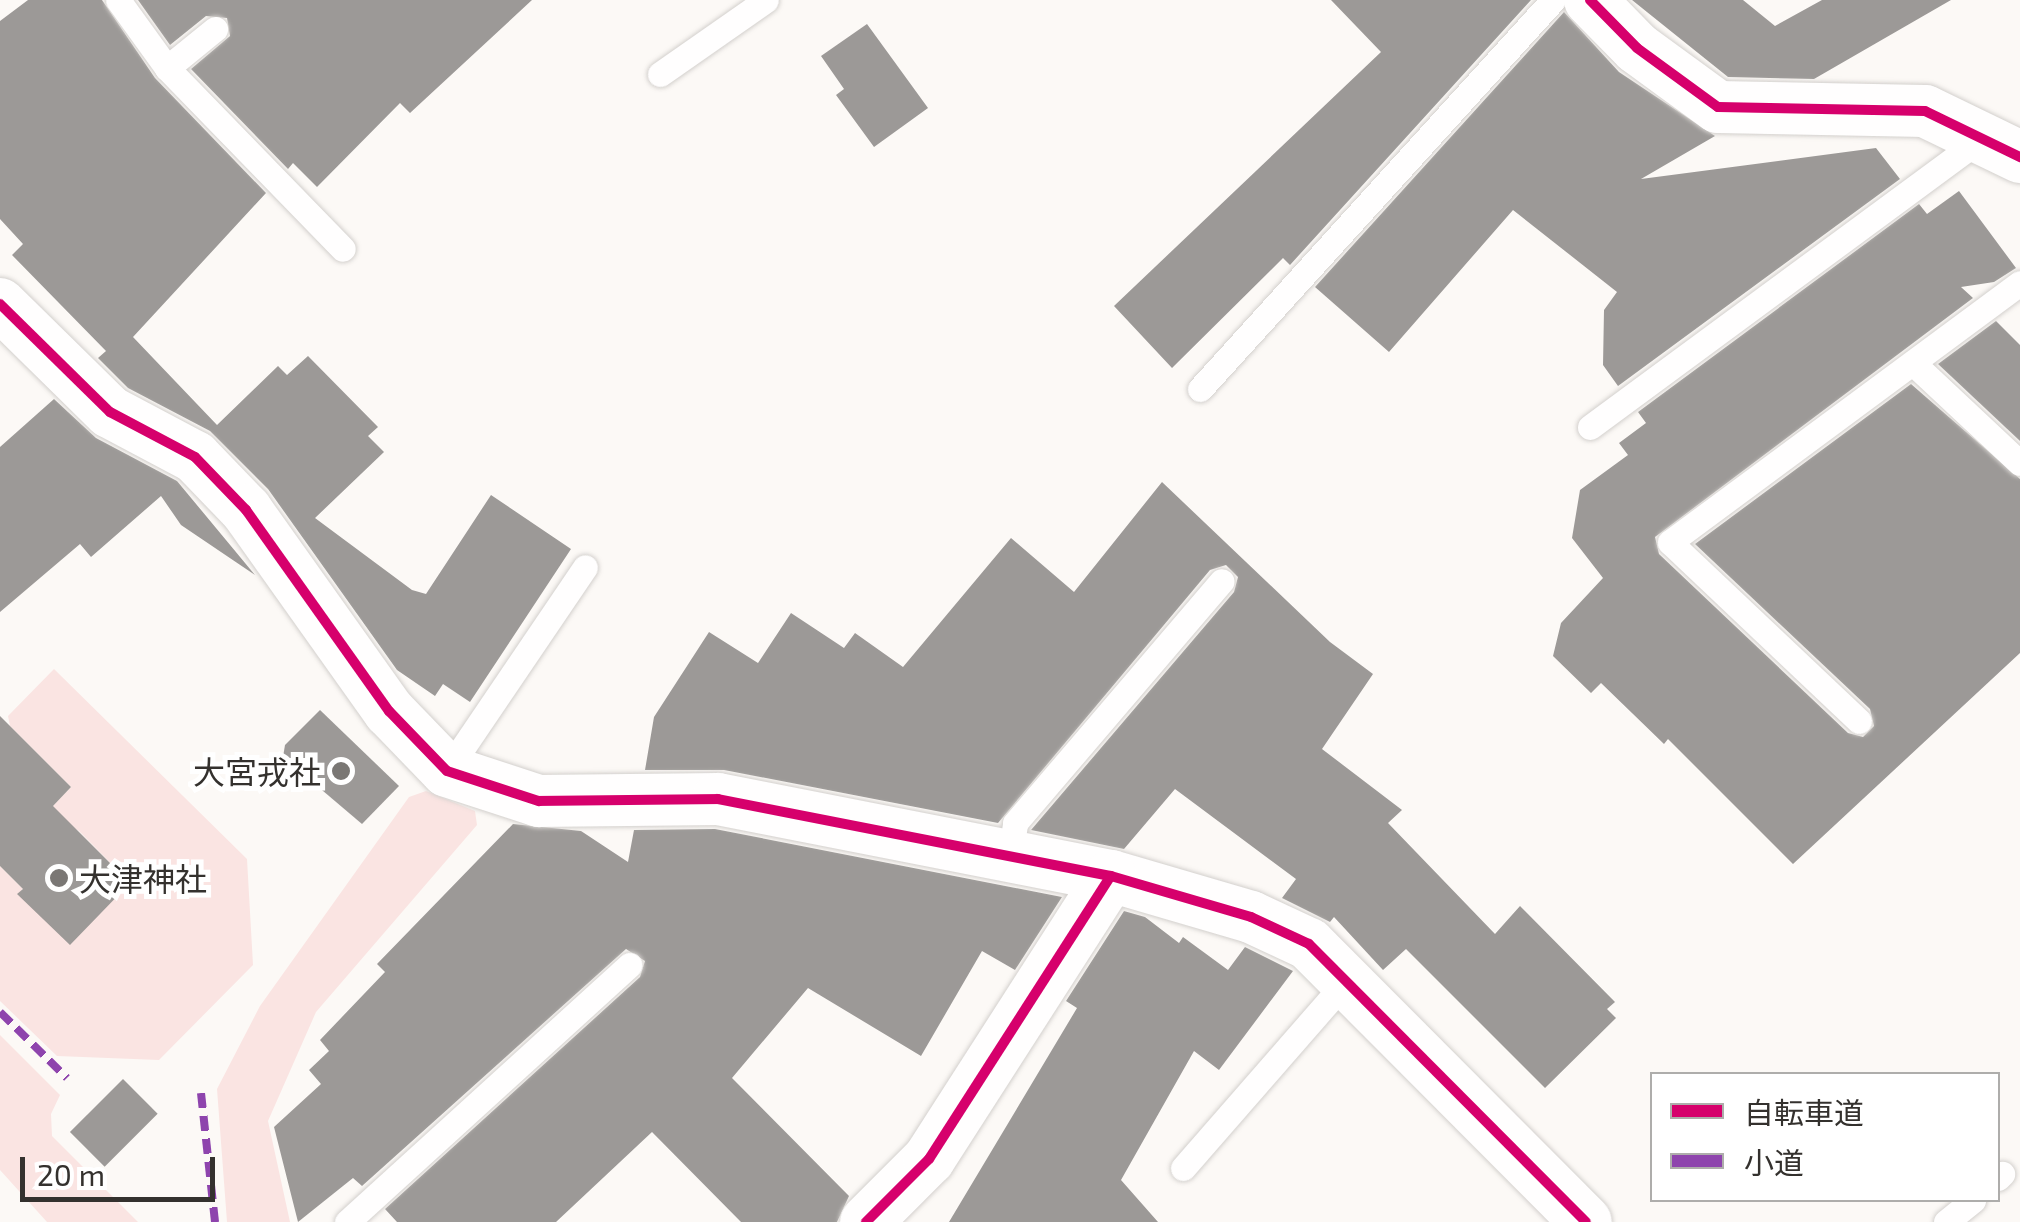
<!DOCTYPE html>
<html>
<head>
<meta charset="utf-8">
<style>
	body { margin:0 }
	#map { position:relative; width:2020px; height:1222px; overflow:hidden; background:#fcf9f6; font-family:"Exo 2","Noto Sans JP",sans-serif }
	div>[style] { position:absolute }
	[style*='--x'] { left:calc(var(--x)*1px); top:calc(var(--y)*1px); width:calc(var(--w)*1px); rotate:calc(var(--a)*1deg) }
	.green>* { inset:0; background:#fae4e2 }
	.building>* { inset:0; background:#9c9997; transform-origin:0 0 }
	.roads { filter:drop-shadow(0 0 2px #d3d0cd) drop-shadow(0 0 2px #d3d0cd) }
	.lane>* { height:25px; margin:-12.5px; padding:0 12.5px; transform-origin:12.5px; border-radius:12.5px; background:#fffefe }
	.street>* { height:52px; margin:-26px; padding:0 26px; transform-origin:26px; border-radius:26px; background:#fffefe }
	.quiet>* { height:8px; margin-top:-4px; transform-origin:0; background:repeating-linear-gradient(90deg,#8e44ad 0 15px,transparent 0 23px) }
	.cycleway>* { height:10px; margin:-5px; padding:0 5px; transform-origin:5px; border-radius:5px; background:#d6006c }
	.dots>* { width:28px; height:28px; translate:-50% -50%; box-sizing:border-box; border:5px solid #fff; border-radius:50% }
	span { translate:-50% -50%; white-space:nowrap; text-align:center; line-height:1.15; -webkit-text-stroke:10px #fff; paint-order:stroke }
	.poi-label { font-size:32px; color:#34312e }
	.right { translate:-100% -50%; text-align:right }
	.left { translate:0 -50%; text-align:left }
	.legend { position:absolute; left:1650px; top:1072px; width:350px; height:130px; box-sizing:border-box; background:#fff; border:2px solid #aeadab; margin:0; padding:12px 18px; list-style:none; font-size:30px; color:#34312e }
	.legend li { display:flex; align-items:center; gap:20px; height:50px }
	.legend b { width:50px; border:2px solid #aeadab }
	.scale { position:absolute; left:20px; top:1157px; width:195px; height:45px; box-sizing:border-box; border:5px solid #34312e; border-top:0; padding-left:12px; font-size:30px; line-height:35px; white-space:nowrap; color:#34312e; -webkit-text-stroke:8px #fff; paint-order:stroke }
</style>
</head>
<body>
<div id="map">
	<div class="green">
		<i style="clip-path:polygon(54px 669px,247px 859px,253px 965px,159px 1060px,57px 1056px,0 1001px,0 866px,23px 889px,18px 894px,130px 883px,79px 831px,47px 812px,71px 787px,10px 726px,8px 716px)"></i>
		<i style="clip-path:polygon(426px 791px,475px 811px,477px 825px,316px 1012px,268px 1121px,290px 1222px,227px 1222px,217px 1089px,260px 1006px,409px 797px)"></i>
		<i style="clip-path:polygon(0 1035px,60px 1095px,51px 1114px,52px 1136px,138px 1222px,47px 1222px,0 1170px)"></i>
	</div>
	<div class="building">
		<i style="clip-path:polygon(28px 0,102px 0,155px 78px,266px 193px,133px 337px,217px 425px,278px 366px,287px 375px,308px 356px,378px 427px,368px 436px,384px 452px,315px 518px,412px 590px,426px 594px,491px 495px,571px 549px,470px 702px,443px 684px,435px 696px,397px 670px,268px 489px,210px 431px,128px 388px,98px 358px,106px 351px,12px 255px,23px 244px,0 219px,0 21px)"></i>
		<i style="clip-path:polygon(138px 0,532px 0,410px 113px,400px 103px,317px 187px,293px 163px,288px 169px,191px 69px,230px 36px,227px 18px,206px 16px,170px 45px)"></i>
		<i style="clip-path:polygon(1331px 0,1531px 0,1290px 265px,1283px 258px,1172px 368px,1114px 306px,1381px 52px)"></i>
		<i style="clip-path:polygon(1632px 0,1743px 0,1775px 26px,1822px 0,1951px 0,1814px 79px,1728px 77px)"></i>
		<i style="clip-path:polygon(1564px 12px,1619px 72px,1715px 136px,1641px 179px,1876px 148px,1900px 179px,1618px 386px,1603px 365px,1604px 310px,1617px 292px,1513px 210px,1389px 352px,1315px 287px)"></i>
		<i style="clip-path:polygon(867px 24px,928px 108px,874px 147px,836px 95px,844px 89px,821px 56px)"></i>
		<i style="clip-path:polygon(1959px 191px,2016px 268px,1994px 282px,1961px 287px,1973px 298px,1655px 537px,1659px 554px,1848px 733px,1863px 737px,1874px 726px,1870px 709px,1695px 544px,1911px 384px,2020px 479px,2020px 653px,1793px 864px,1668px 739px,1664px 744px,1601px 683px,1591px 693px,1553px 656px,1561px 623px,1603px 578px,1572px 538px,1580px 490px,1628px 455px,1619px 443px,1646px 423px,1638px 412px,1919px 204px,1927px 214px)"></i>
		<i style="clip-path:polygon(1996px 321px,2020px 345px,2020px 441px,1938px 364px)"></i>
		<i style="clip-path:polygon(54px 399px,96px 438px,177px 481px,255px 575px,181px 525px,161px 496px,91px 557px,80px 544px,0 612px,0 447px)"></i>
		<i style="clip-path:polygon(1162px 482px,1330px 642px,1373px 674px,1322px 749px,1402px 810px,1388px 823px,1495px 934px,1520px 906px,1615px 1002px,1607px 1009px,1616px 1018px,1545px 1088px,1406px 949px,1383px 970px,1334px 917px,1330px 922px,1282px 898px,1296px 879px,1175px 789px,1124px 849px,1031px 830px,1234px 592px,1238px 577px,1226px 565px,1210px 570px,998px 823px,724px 770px,645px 770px,654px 717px,709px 632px,758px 663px,791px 613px,844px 648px,855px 633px,903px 667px,1011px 538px,1074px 592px)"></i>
		<i style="clip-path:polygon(320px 710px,399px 786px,362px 824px,283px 757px,285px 745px)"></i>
		<i style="clip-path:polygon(0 716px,71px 787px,53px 806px,130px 883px,70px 945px,17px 894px,23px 889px,0 866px)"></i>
		<i style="clip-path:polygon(513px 824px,581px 831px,628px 862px,634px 830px,715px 829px,1062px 897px,1015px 970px,982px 951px,921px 1056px,808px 988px,732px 1078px,849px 1196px,837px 1222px,741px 1222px,652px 1132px,556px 1222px,397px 1222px,385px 1209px,640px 977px,645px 961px,626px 949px,362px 1186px,353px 1178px,298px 1222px,274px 1127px,321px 1084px,309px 1070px,329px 1051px,320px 1040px,385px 972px,377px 964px)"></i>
		<i style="clip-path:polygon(1124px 911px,1145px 917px,1179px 943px,1183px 937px,1228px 970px,1245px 947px,1293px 971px,1219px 1070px,1194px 1051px,1121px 1180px,1158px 1222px,949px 1222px,1077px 1008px,1066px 1001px)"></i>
		<i style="left:123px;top:1079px;width:49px;height:75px;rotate:45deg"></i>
	</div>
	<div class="roads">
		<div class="lane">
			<i style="--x:118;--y:0;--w:84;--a:54.2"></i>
			<i style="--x:167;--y:68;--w:252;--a:45.8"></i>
			<i style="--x:167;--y:68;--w:62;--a:-39.1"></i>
			<i style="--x:660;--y:74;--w:129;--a:-34.9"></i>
			<i style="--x:1913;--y:363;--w:146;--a:43.1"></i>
			<i style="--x:1200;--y:389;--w:525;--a:-47.78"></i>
			<i style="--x:1590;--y:427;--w:487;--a:-36.4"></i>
			<i style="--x:1859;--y:721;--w:260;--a:-136.6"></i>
			<i style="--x:1670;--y:542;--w:435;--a:-36.5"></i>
			<i style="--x:447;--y:771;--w:246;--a:-55.9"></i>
			<i style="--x:1010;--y:856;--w:33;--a:-81"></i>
			<i style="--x:1015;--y:823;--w:318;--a:-49.5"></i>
			<i style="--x:1183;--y:1168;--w:248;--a:-48.9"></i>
			<i style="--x:1998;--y:1178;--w:6;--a:-45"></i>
			<i style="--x:347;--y:1222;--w:382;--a:-42.3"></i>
			<i style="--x:1946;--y:1222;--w:35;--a:-39"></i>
		</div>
		<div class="street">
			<i style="--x:1590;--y:0;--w:67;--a:45.6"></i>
			<i style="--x:1637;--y:48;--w:100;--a:36.1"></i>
			<i style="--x:1718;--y:107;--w:207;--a:1.1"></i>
			<i style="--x:1925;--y:111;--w:106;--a:25.8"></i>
			<i style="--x:0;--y:304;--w:154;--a:44.5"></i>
			<i style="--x:110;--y:412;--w:96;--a:27.9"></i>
			<i style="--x:195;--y:457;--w:74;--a:46.1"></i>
			<i style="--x:246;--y:510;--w:247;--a:54.6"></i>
			<i style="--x:389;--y:711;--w:83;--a:46"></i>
			<i style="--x:447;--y:771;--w:97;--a:18.1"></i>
			<i style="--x:539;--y:801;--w:179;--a:-0.6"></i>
			<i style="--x:718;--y:799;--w:400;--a:11.1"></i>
			<i style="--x:1111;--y:876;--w:146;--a:16.3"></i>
			<i style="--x:1251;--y:917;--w:64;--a:25"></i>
			<i style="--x:1309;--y:944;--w:392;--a:45.1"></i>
			<i style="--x:866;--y:1222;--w:89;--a:-45"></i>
			<i style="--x:929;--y:1159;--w:336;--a:-57.3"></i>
		</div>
	</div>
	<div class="quiet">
		<i style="--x:0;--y:1012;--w:94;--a:44.6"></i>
		<i style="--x:201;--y:1093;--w:130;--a:83.8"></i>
	</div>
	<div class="cycleway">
		<i style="--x:1590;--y:0;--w:67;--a:45.6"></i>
		<i style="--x:1637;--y:48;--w:100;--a:36.1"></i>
		<i style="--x:1718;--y:107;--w:207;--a:1.1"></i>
		<i style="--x:1925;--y:111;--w:106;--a:25.8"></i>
		<i style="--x:0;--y:304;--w:154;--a:44.5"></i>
		<i style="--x:110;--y:412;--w:96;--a:27.9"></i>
		<i style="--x:195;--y:457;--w:74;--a:46.1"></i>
		<i style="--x:246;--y:510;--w:247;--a:54.6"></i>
		<i style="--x:389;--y:711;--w:83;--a:46"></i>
		<i style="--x:447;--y:771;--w:97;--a:18.1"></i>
		<i style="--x:539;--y:801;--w:179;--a:-0.6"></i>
		<i style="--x:718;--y:799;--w:400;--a:11.1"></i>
		<i style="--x:1111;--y:876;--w:146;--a:16.3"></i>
		<i style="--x:1251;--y:917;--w:64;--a:25"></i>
		<i style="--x:1309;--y:944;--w:392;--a:45.1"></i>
		<i style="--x:866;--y:1222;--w:89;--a:-45"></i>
		<i style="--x:929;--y:1159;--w:336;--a:-57.3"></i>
	</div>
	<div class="dots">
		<i style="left:341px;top:771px;background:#7a7774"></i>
		<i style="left:59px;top:878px;background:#7a7774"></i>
	</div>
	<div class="poi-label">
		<span class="right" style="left:321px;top:771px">大宮戎社</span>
		<span class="left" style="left:79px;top:878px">大津神社</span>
	</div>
	<ul class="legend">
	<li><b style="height:12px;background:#d6006c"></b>自転車道</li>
	<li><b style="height:12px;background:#8e44ad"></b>小道</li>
	</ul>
	<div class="scale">20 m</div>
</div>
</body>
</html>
